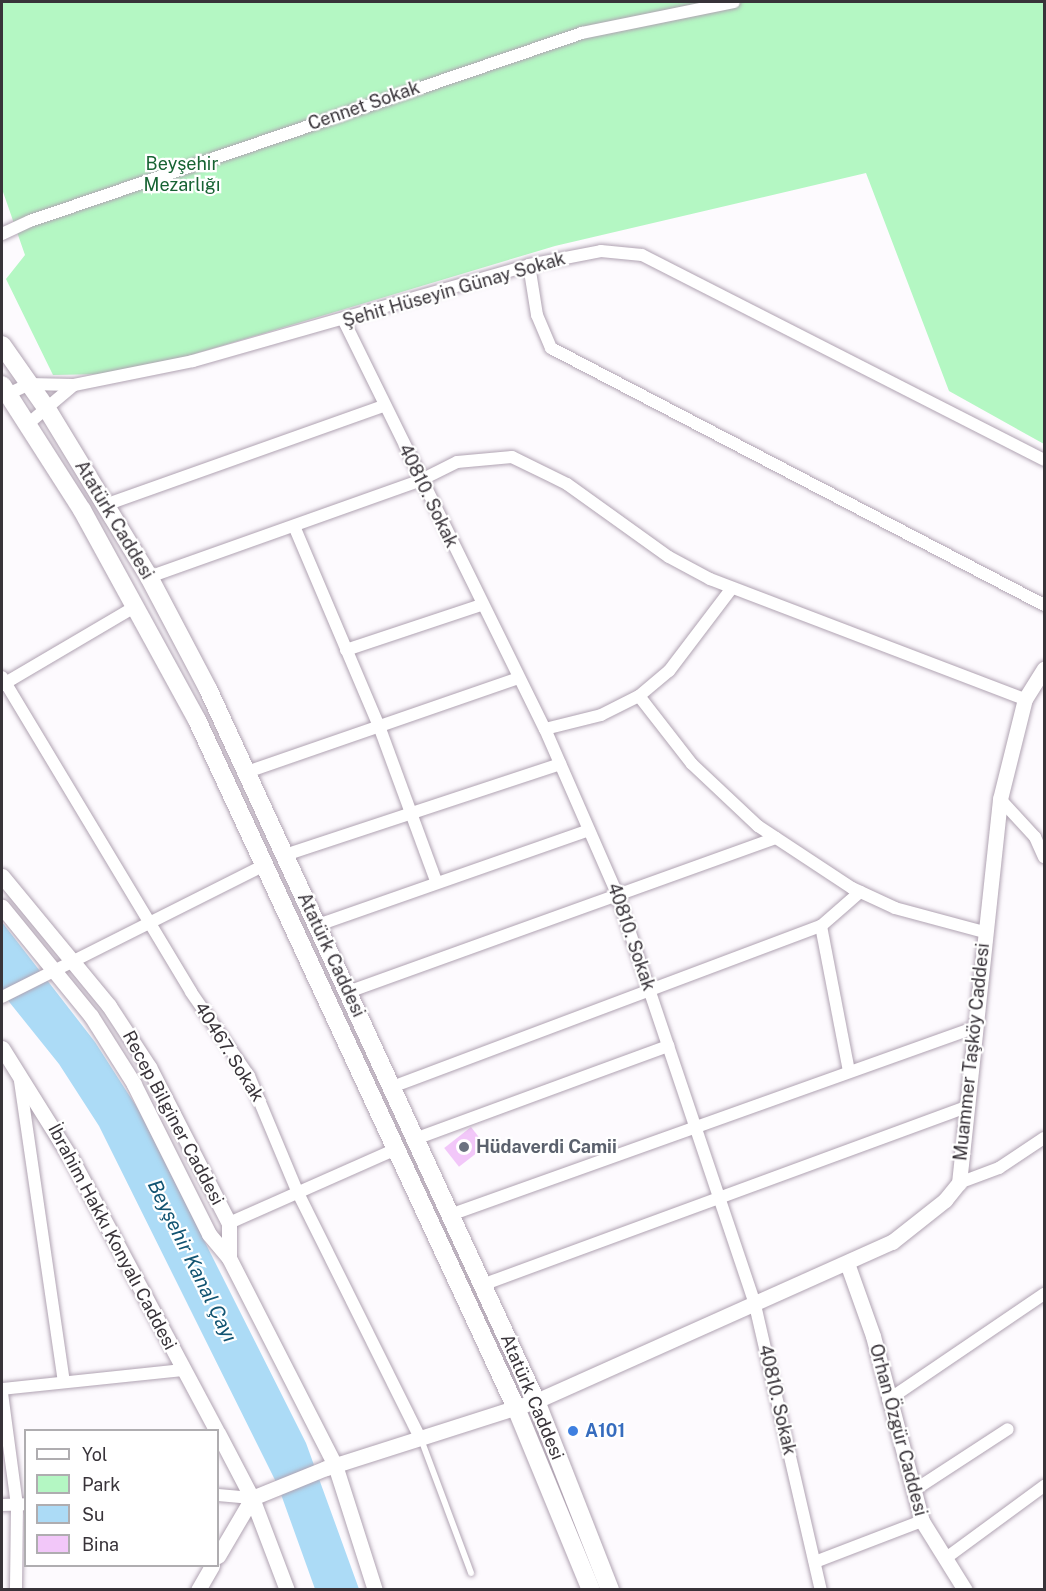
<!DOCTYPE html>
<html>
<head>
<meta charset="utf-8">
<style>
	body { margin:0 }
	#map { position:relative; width:1046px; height:1591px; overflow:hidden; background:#fdfafe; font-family:"Public Sans",sans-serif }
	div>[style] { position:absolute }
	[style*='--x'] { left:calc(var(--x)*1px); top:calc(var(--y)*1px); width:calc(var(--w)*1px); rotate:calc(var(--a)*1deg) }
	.green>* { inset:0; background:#b4f7c3 }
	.water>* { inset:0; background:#acdbf6 }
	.building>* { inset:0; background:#f2c7f9; transform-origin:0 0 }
	.roads { filter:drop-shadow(0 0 2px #b0a3b2) drop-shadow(0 0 2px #b0a3b2) }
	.service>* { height:6px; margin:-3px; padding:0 3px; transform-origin:3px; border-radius:3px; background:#fff }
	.minor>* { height:12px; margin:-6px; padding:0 6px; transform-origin:6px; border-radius:6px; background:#fff }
	.tertiary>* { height:15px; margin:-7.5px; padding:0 7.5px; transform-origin:7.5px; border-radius:7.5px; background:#fff }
	.secondary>* { height:18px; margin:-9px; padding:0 9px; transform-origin:9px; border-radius:9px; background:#fff }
	.dots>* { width:16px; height:16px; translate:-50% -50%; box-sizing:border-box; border:3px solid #fff; border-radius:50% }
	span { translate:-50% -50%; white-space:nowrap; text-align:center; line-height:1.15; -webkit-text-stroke:4.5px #fff; paint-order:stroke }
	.street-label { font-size:18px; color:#383339 }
	.park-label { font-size:18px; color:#176333 }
	.worship-label { font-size:18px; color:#5b616d; font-weight:700 }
	.left { translate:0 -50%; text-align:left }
	.shop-label { font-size:18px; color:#366cbe; font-weight:700 }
	.water-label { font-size:20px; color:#125472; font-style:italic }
	.frame { position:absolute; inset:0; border:3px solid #383339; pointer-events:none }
	.legend { position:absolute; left:24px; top:1429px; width:195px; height:138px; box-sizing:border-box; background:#fff; border:2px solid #afadb0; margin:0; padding:8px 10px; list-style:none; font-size:18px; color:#383339 }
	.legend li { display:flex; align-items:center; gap:12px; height:30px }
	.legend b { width:30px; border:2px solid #afadb0 }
</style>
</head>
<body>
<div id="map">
	<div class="green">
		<i style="clip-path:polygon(2px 2px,1044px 2px,1044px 444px,949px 391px,866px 173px,555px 246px,181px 358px,106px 374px,53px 375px,6px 279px,25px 255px,2px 189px)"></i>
	</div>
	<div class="water">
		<i style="clip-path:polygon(2px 922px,95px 1042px,138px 1109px,306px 1443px,359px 1589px,315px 1589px,278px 1486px,99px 1126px,59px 1064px,2px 993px)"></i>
	</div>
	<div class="building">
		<i style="left:471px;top:1127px;width:24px;height:34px;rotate:52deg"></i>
	</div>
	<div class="roads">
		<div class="service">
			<i style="--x:421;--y:1439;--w:143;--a:69.5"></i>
		</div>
		<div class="minor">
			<i style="--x:2;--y:234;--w:31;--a:-25"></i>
			<i style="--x:30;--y:221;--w:583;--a:-18.81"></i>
			<i style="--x:582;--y:33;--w:155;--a:-11.5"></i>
			<i style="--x:529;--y:265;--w:51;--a:80.9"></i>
			<i style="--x:537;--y:315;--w:36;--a:67"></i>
			<i style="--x:551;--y:348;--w:556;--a:27.53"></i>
			<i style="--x:344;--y:321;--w:455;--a:63.8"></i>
			<i style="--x:545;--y:729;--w:180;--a:66.4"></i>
			<i style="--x:617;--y:894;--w:434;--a:71.4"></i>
			<i style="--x:755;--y:1305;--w:293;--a:77"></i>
			<i style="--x:8;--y:394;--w:23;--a:-25"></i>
			<i style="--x:29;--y:384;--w:45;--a:1.3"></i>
			<i style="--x:74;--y:385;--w:121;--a:-11.4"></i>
			<i style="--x:193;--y:361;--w:349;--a:-15.9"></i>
			<i style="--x:529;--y:265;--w:73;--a:-11"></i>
			<i style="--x:601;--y:251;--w:41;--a:5.6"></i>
			<i style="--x:642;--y:255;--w:451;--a:27"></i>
			<i style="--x:29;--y:423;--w:59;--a:-40.2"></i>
			<i style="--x:105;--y:505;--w:295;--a:-19.6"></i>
			<i style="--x:294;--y:526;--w:217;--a:67"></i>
			<i style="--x:379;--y:726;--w:165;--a:69.8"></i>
			<i style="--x:149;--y:577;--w:289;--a:-19.6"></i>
			<i style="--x:421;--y:480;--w:40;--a:-26.6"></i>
			<i style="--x:457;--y:462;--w:55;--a:-5.2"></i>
			<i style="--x:512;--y:457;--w:61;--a:26.1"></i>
			<i style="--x:567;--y:484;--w:125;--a:35.6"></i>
			<i style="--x:669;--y:557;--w:47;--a:28.2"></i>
			<i style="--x:710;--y:579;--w:337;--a:20.9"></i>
			<i style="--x:346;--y:650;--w:142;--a:-18.4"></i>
			<i style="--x:2;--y:677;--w:367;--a:59"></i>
			<i style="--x:191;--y:992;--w:102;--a:55.4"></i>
			<i style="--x:249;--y:1076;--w:127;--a:67.3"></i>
			<i style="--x:298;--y:1193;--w:274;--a:63.5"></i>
			<i style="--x:2;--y:685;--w:156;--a:-30.5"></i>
			<i style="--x:639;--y:696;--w:86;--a:52.1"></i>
			<i style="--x:692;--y:764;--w:91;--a:43.2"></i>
			<i style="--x:758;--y:826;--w:113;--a:33.4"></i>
			<i style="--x:852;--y:888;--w:47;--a:24.9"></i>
			<i style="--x:895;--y:908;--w:92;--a:15.1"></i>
			<i style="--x:545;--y:729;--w:58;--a:-14"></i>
			<i style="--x:601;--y:715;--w:42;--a:-26.6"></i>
			<i style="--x:639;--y:696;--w:39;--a:-40"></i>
			<i style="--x:669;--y:671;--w:104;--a:-52.8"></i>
			<i style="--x:247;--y:772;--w:287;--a:-19.1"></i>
			<i style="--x:1000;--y:799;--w:52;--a:47.4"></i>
			<i style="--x:1035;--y:837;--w:22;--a:66"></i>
			<i style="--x:285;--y:855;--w:290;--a:-18.3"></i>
			<i style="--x:318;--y:925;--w:287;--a:-19.3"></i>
			<i style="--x:821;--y:926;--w:148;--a:79.1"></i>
			<i style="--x:348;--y:992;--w:455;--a:-19.8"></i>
			<i style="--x:2;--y:997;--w:293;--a:-26.7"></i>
			<i style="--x:20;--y:1081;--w:304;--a:81.7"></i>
			<i style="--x:392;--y:1087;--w:458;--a:-20.6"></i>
			<i style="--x:821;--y:926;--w:52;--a:-41.1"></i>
			<i style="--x:415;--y:1139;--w:270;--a:-20.2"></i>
			<i style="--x:959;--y:1183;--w:43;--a:-20.6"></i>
			<i style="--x:999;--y:1168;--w:54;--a:-33.7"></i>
			<i style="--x:450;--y:1215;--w:559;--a:-19.67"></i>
			<i style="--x:229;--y:1223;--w:183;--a:-23.9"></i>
			<i style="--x:482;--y:1285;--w:519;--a:-20.18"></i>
			<i style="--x:2;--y:1389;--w:183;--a:-6"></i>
			<i style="--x:2;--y:1393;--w:113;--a:82.4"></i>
			<i style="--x:17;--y:1505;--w:85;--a:90.7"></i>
			<i style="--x:888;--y:1400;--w:189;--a:-34.2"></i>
			<i style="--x:913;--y:1491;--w:113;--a:-33.1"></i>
			<i style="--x:218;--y:1495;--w:34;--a:5"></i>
			<i style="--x:2;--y:1505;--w:24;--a:-2"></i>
			<i style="--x:946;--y:1558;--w:122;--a:-36.3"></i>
			<i style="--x:815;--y:1562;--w:115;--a:-21"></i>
		</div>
		<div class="tertiary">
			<i style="--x:2;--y:876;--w:168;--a:50.5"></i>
			<i style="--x:109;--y:1006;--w:73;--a:56.7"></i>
			<i style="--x:149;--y:1067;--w:175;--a:62.9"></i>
			<i style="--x:229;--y:1223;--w:35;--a:90"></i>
			<i style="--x:229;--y:1258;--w:31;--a:-130"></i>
			<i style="--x:209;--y:1234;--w:168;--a:-116.6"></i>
			<i style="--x:134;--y:1084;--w:80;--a:-122.3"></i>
			<i style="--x:91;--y:1016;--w:141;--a:-129.2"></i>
			<i style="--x:2;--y:1048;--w:132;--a:58"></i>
			<i style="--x:72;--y:1160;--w:306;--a:61.9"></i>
			<i style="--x:229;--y:1258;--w:233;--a:62.9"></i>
			<i style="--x:335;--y:1465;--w:131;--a:72.3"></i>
			<i style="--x:847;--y:1263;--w:77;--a:70.4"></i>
			<i style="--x:873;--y:1336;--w:191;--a:75.2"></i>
			<i style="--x:922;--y:1521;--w:81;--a:58.1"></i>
			<i style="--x:218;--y:1433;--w:73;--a:62.4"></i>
			<i style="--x:252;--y:1498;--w:98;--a:69.2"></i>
			<i style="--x:218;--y:1556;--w:67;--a:-59.6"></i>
			<i style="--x:252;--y:1498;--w:80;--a:-22.1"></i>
			<i style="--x:326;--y:1468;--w:220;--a:-17.7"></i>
			<i style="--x:536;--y:1401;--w:390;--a:-24.1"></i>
			<i style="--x:892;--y:1242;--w:68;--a:-38.4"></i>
			<i style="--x:945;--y:1200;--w:22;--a:-51"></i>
			<i style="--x:959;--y:1183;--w:386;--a:-83.9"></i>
			<i style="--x:1000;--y:799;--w:103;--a:-76"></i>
			<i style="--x:1025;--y:699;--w:36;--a:-58"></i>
			<i style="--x:198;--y:1590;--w:28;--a:-60"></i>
		</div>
		<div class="secondary">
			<i style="--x:2;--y:345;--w:78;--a:54.9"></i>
			<i style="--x:47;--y:409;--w:197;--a:58.7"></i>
			<i style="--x:149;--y:577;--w:127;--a:62.2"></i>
			<i style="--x:208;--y:689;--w:784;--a:65.27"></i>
			<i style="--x:536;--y:1401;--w:203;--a:68.6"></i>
			<i style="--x:2;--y:385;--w:148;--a:57.4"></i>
			<i style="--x:82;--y:510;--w:239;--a:61.3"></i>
			<i style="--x:197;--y:720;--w:758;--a:65.12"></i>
			<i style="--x:516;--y:1408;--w:197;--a:67.6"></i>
		</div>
	</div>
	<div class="dots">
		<i style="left:464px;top:1147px;background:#6b7280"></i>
		<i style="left:573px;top:1431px;background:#3f7fe0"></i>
	</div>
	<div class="street-label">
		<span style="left:364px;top:106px;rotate:-19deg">Cennet Sokak</span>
		<span style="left:454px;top:290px;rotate:-16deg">Şehit Hüseyin Günay Sokak</span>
		<span style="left:428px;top:496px;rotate:64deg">40810. Sokak</span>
		<span style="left:114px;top:520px;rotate:59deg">Atatürk Caddesi</span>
		<span style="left:631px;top:937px;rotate:71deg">40810. Sokak</span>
		<span style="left:331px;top:955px;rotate:65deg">Atatürk Caddesi</span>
		<span style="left:229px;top:1052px;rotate:58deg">40467. Sokak</span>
		<span style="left:972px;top:1052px;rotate:-84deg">Muammer Taşköy Caddesi</span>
		<span style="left:173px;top:1118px;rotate:62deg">Recep Bilginer Caddesi</span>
		<span style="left:112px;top:1237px;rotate:62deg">İbrahim Hakkı Konyalı Caddesi</span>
		<span style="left:532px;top:1397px;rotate:67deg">Atatürk Caddesi</span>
		<span style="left:777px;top:1400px;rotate:77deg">40810. Sokak</span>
		<span style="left:898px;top:1430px;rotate:75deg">Orhan Özgür Caddesi</span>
	</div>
	<div class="park-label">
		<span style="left:182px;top:175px">Beyşehir<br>Mezarlığı</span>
	</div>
	<div class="worship-label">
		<span class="left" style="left:476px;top:1147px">Hüdaverdi Camii</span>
	</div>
	<div class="shop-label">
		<span class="left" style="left:585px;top:1431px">A101</span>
	</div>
	<div class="water-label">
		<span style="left:192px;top:1261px;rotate:64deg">Beyşehir Kanal Çayı</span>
	</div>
	<div class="frame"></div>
	<ul class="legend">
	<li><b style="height:8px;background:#fff"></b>Yol</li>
	<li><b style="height:16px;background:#b4f7c3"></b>Park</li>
	<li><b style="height:16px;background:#acdbf6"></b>Su</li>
	<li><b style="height:16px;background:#f2c7f9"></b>Bina</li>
	</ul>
</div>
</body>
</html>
